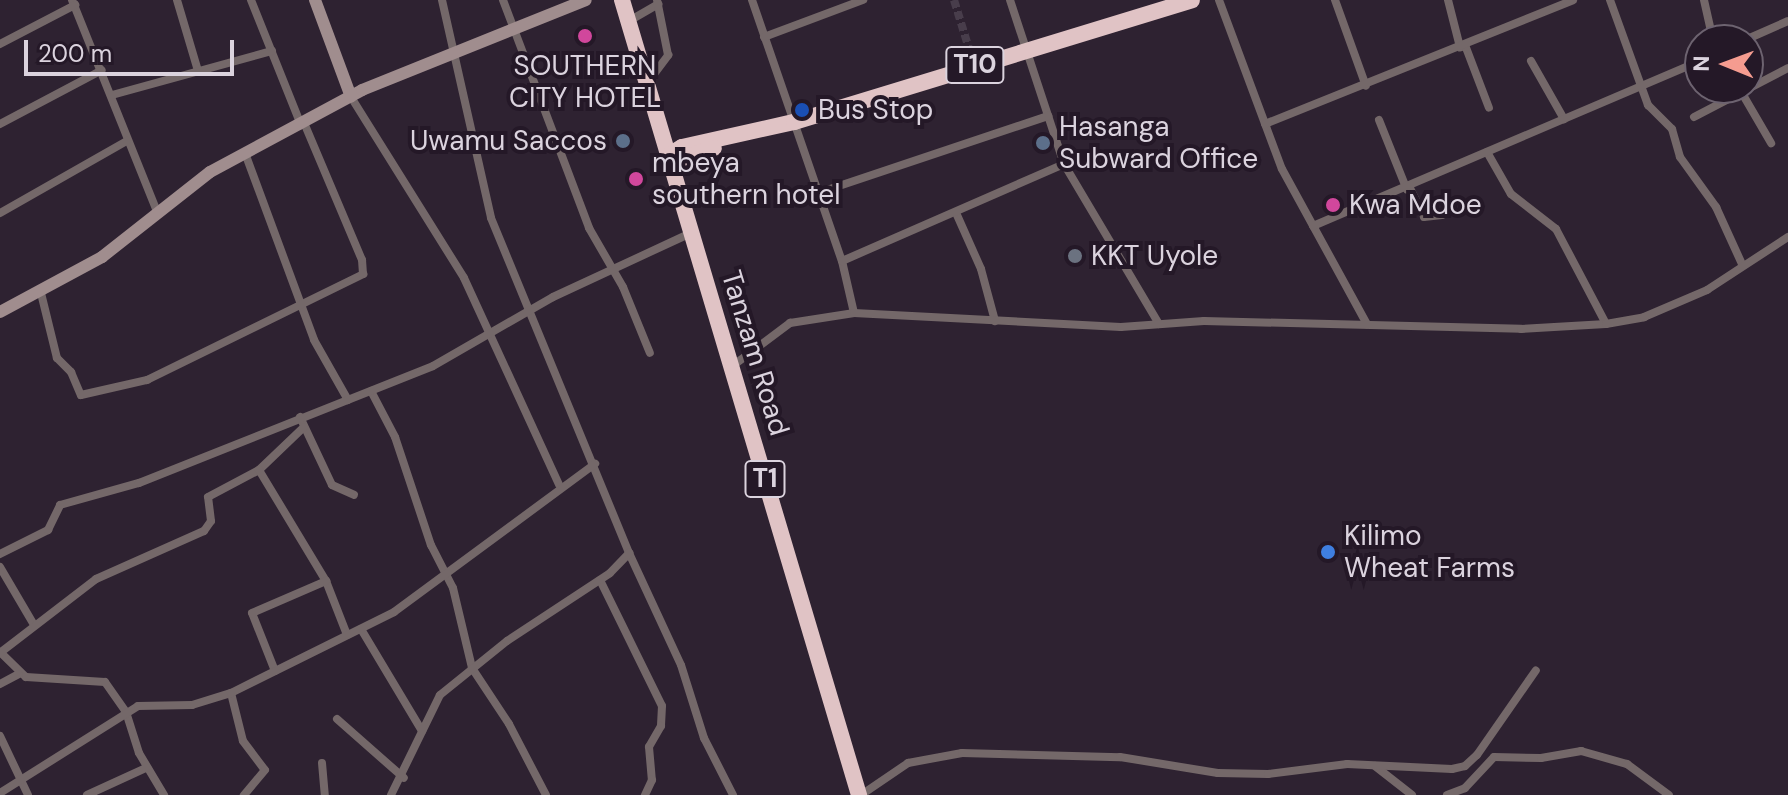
<!DOCTYPE html>
<html>
<head>
<meta charset="utf-8">
<style>
	body { margin:0 }
	#map { position:relative; width:1788px; height:795px; overflow:hidden; background:#2e2231; font-family:"DM Sans",sans-serif }
	div>[style] { position:absolute }
	[style*='--x'] { left:calc(var(--x)*1px); top:calc(var(--y)*1px); width:calc(var(--w)*1px); rotate:calc(var(--a)*1deg) }
	.street-tunnel>* { height:8px; margin-top:-4px; transform-origin:0; background:repeating-linear-gradient(90deg,#483d4b 0 8px,transparent 0 12px) }
	.street>* { height:8px; margin:-4px; padding:0 4px; transform-origin:4px; border-radius:4px; background:#746869 }
	.secondary>* { height:12px; margin:-6px; padding:0 6px; transform-origin:6px; border-radius:6px; background:#a08d8e }
	.highway>* { height:16px; margin:-8px; padding:0 8px; transform-origin:8px; border-radius:8px; background:#e0c3c5 }
	.dots>* { width:22px; height:22px; translate:-50% -50%; box-sizing:border-box; border:4px solid #241827; border-radius:50% }
	span { translate:-50% -50%; white-space:nowrap; text-align:center; line-height:1.15; -webkit-text-stroke:8px #241827; paint-order:stroke }
	.shield-label span { padding:2px 6px; background:#241827; border:2px solid; border-radius:6px; -webkit-text-stroke-width:0 }
	.shield-label { font-size:26px; color:#dbd3de; font-weight:700 }
	.poi-label { font-size:28px; color:#dbd3de }
	.left { translate:0 -50%; text-align:left }
	.right { translate:-100% -50%; text-align:right }
	.street-label { font-size:28px; color:#dbd3de }
	.north { position:absolute; left:1684px; top:24px; width:80px; height:80px; box-sizing:border-box; background:#241827; border:2px solid #6d6370; border-radius:50%; rotate:271deg; font-size:22px; font-weight:700; line-height:32px; text-align:center; color:#dbd3de }
	.north::after { content:''; display:block; margin:auto; width:28px; height:36px; background:#f59c90; clip-path:polygon(50% 0,100% 100%,50% 72%,0 100%) }
	.scale { position:absolute; left:24px; top:40px; width:210px; height:36px; box-sizing:border-box; border:4px solid #dbd3de; border-top:0; padding-left:10px; font-size:24px; line-height:28px; white-space:nowrap; color:#dbd3de; -webkit-text-stroke:6px #241827; paint-order:stroke }
</style>
</head>
<body>
<div id="map">
	<div class="street-tunnel">
		<i style="--x:954;--y:0;--w:68;--a:72.9"></i>
	</div>
	<div class="street">
		<i style="--x:72;--y:0;--w:227;--a:68.1"></i>
		<i style="--x:177;--y:0;--w:74;--a:73.5"></i>
		<i style="--x:251;--y:0;--w:135;--a:68.2"></i>
		<i style="--x:442;--y:0;--w:223;--a:77.3"></i>
		<i style="--x:491;--y:218;--w:362;--a:67.6"></i>
		<i style="--x:629;--y:553;--w:123;--a:65.1"></i>
		<i style="--x:681;--y:665;--w:77;--a:72.5"></i>
		<i style="--x:704;--y:738;--w:64;--a:63"></i>
		<i style="--x:503;--y:0;--w:244;--a:69.3"></i>
		<i style="--x:589;--y:228;--w:68;--a:60"></i>
		<i style="--x:623;--y:287;--w:71;--a:67.8"></i>
		<i style="--x:752;--y:0;--w:276;--a:71"></i>
		<i style="--x:842;--y:261;--w:53;--a:77"></i>
		<i style="--x:1010;--y:0;--w:173;--a:71.8"></i>
		<i style="--x:1064;--y:164;--w:186;--a:59.3"></i>
		<i style="--x:1219;--y:0;--w:180;--a:69.6"></i>
		<i style="--x:1282;--y:169;--w:177;--a:61.3"></i>
		<i style="--x:1335;--y:0;--w:91;--a:70.2"></i>
		<i style="--x:1448;--y:0;--w:49;--a:75.7"></i>
		<i style="--x:1610;--y:0;--w:112;--a:70.1"></i>
		<i style="--x:1648;--y:105;--w:34;--a:45"></i>
		<i style="--x:1672;--y:129;--w:29;--a:74"></i>
		<i style="--x:1680;--y:157;--w:62;--a:54.2"></i>
		<i style="--x:1716;--y:207;--w:63;--a:65.5"></i>
		<i style="--x:1704;--y:0;--w:41;--a:77.3"></i>
		<i style="--x:629;--y:21;--w:34;--a:-30"></i>
		<i style="--x:764;--y:37;--w:106;--a:-20.5"></i>
		<i style="--x:1745;--y:40;--w:47;--a:-23.8"></i>
		<i style="--x:0;--y:44;--w:85;--a:-27.5"></i>
		<i style="--x:1465;--y:45;--w:67;--a:69.1"></i>
		<i style="--x:1531;--y:61;--w:67;--a:60.4"></i>
		<i style="--x:648;--y:82;--w:34;--a:-53"></i>
		<i style="--x:668;--y:55;--w:56;--a:-101.3"></i>
		<i style="--x:1739;--y:88;--w:64;--a:59.8"></i>
		<i style="--x:112;--y:95;--w:166;--a:-15.4"></i>
		<i style="--x:351;--y:97;--w:213;--a:58"></i>
		<i style="--x:464;--y:278;--w:228;--a:65.3"></i>
		<i style="--x:1694;--y:117;--w:106;--a:-27.5"></i>
		<i style="--x:1379;--y:120;--w:75;--a:68.2"></i>
		<i style="--x:0;--y:124;--w:115;--a:-27.9"></i>
		<i style="--x:1265;--y:124;--w:332;--a:-21.9"></i>
		<i style="--x:1487;--y:152;--w:48;--a:60.3"></i>
		<i style="--x:1511;--y:194;--w:57;--a:37.9"></i>
		<i style="--x:1556;--y:229;--w:107;--a:62.2"></i>
		<i style="--x:245;--y:153;--w:199;--a:69.7"></i>
		<i style="--x:314;--y:340;--w:69;--a:60.5"></i>
		<i style="--x:1410;--y:188;--w:32;--a:64"></i>
		<i style="--x:1424;--y:217;--w:18;--a:-6"></i>
		<i style="--x:818;--y:193;--w:243;--a:-18.5"></i>
		<i style="--x:0;--y:213;--w:146;--a:-29.6"></i>
		<i style="--x:957;--y:215;--w:59;--a:66"></i>
		<i style="--x:981;--y:269;--w:54;--a:74.9"></i>
		<i style="--x:1313;--y:226;--w:421;--a:-23.1"></i>
		<i style="--x:842;--y:261;--w:242;--a:-23.6"></i>
		<i style="--x:40;--y:289;--w:71;--a:76.2"></i>
		<i style="--x:57;--y:358;--w:20;--a:45"></i>
		<i style="--x:71;--y:372;--w:25;--a:67"></i>
		<i style="--x:81;--y:395;--w:68;--a:-12.8"></i>
		<i style="--x:147;--y:380;--w:241;--a:-26.1"></i>
		<i style="--x:363;--y:274;--w:14;--a:-94"></i>
		<i style="--x:362;--y:260;--w:149;--a:-112.9"></i>
		<i style="--x:731;--y:367;--w:74;--a:-36.7"></i>
		<i style="--x:790;--y:323;--w:65;--a:-8.9"></i>
		<i style="--x:854;--y:313;--w:267;--a:3"></i>
		<i style="--x:1121;--y:327;--w:83;--a:-4.1"></i>
		<i style="--x:1204;--y:321;--w:317;--a:1.4"></i>
		<i style="--x:1521;--y:329;--w:85;--a:-3.4"></i>
		<i style="--x:1606;--y:324;--w:39;--a:-10"></i>
		<i style="--x:1644;--y:317;--w:69;--a:-23.2"></i>
		<i style="--x:1707;--y:290;--w:97;--a:-33.2"></i>
		<i style="--x:371;--y:391;--w:52;--a:62.4"></i>
		<i style="--x:395;--y:437;--w:114;--a:71.6"></i>
		<i style="--x:431;--y:545;--w:48;--a:62.9"></i>
		<i style="--x:453;--y:588;--w:82;--a:76.6"></i>
		<i style="--x:472;--y:668;--w:67;--a:56.5"></i>
		<i style="--x:509;--y:724;--w:80;--a:62.5"></i>
		<i style="--x:300;--y:417;--w:75;--a:64.8"></i>
		<i style="--x:332;--y:485;--w:24;--a:24"></i>
		<i style="--x:259;--y:470;--w:62;--a:-43.7"></i>
		<i style="--x:0;--y:554;--w:54;--a:-26.6"></i>
		<i style="--x:48;--y:530;--w:28;--a:-64"></i>
		<i style="--x:60;--y:505;--w:82;--a:-15.6"></i>
		<i style="--x:139;--y:483;--w:316;--a:-21.7"></i>
		<i style="--x:433;--y:366;--w:138;--a:-29.9"></i>
		<i style="--x:553;--y:297;--w:152;--a:-24.9"></i>
		<i style="--x:0;--y:567;--w:67;--a:59.6"></i>
		<i style="--x:600;--y:580;--w:140;--a:63.8"></i>
		<i style="--x:662;--y:706;--w:20;--a:93"></i>
		<i style="--x:661;--y:726;--w:24;--a:120"></i>
		<i style="--x:649;--y:747;--w:33;--a:85"></i>
		<i style="--x:652;--y:780;--w:17;--a:115"></i>
		<i style="--x:361;--y:629;--w:119;--a:59.1"></i>
		<i style="--x:0;--y:652;--w:36;--a:44"></i>
		<i style="--x:26;--y:677;--w:79;--a:3.6"></i>
		<i style="--x:105;--y:682;--w:37;--a:55"></i>
		<i style="--x:126;--y:712;--w:43;--a:72.4"></i>
		<i style="--x:139;--y:753;--w:49;--a:59.2"></i>
		<i style="--x:1;--y:652;--w:120;--a:-37.5"></i>
		<i style="--x:96;--y:579;--w:118;--a:-24"></i>
		<i style="--x:204;--y:531;--w:12;--a:-55"></i>
		<i style="--x:211;--y:521;--w:24;--a:-97"></i>
		<i style="--x:208;--y:497;--w:58;--a:-27.9"></i>
		<i style="--x:259;--y:470;--w:130;--a:58.9"></i>
		<i style="--x:326;--y:581;--w:58;--a:68.7"></i>
		<i style="--x:275;--y:671;--w:62;--a:-111.6"></i>
		<i style="--x:252;--y:613;--w:81;--a:-23.4"></i>
		<i style="--x:0;--y:684;--w:21;--a:-28"></i>
		<i style="--x:231;--y:693;--w:49;--a:76"></i>
		<i style="--x:243;--y:741;--w:36;--a:53"></i>
		<i style="--x:265;--y:770;--w:33;--a:130"></i>
		<i style="--x:337;--y:719;--w:89;--a:41.4"></i>
		<i style="--x:0;--y:736;--w:65;--a:64.6"></i>
		<i style="--x:322;--y:763;--w:32;--a:85"></i>
		<i style="--x:1375;--y:766;--w:47;--a:38.1"></i>
		<i style="--x:0;--y:793;--w:163;--a:-32.2"></i>
		<i style="--x:138;--y:706;--w:54;--a:-1.1"></i>
		<i style="--x:192;--y:705;--w:41;--a:-17.1"></i>
		<i style="--x:231;--y:693;--w:182;--a:-26.4"></i>
		<i style="--x:394;--y:612;--w:250;--a:-36.4"></i>
		<i style="--x:87;--y:795;--w:65;--a:-24.6"></i>
		<i style="--x:391;--y:795;--w:111;--a:-63.9"></i>
		<i style="--x:440;--y:695;--w:86;--a:-38.9"></i>
		<i style="--x:507;--y:641;--w:123;--a:-33.4"></i>
		<i style="--x:610;--y:573;--w:28;--a:-46"></i>
		<i style="--x:861;--y:795;--w:57;--a:-34.2"></i>
		<i style="--x:908;--y:763;--w:55;--a:-10.5"></i>
		<i style="--x:962;--y:753;--w:158;--a:1.5"></i>
		<i style="--x:1120;--y:757;--w:99;--a:9.3"></i>
		<i style="--x:1218;--y:773;--w:50;--a:1.1"></i>
		<i style="--x:1268;--y:774;--w:80;--a:-7.2"></i>
		<i style="--x:1347;--y:764;--w:105;--a:2.7"></i>
		<i style="--x:1452;--y:769;--w:13;--a:-13"></i>
		<i style="--x:1465;--y:766;--w:16;--a:-43"></i>
		<i style="--x:1477;--y:755;--w:103;--a:-55.2"></i>
		<i style="--x:1447;--y:795;--w:19;--a:-21"></i>
		<i style="--x:1465;--y:788;--w:42;--a:-46.9"></i>
		<i style="--x:1494;--y:757;--w:47;--a:1.2"></i>
		<i style="--x:1541;--y:758;--w:41;--a:-9.9"></i>
		<i style="--x:1581;--y:751;--w:48;--a:15.8"></i>
		<i style="--x:1627;--y:764;--w:52;--a:36.4"></i>
	</div>
	<div class="secondary">
		<i style="--x:315;--y:0;--w:103;--a:69.6"></i>
		<i style="--x:0;--y:312;--w:116;--a:-28.3"></i>
		<i style="--x:102;--y:257;--w:137;--a:-38.2"></i>
		<i style="--x:210;--y:172;--w:173;--a:-28.3"></i>
		<i style="--x:362;--y:90;--w:241;--a:-21.9"></i>
	</div>
	<div class="highway">
		<i style="--x:622;--y:0;--w:830;--a:73.4"></i>
		<i style="--x:669;--y:155;--w:15;--a:-32"></i>
		<i style="--x:682;--y:147;--w:115;--a:-12.6"></i>
		<i style="--x:794;--y:122;--w:416;--a:-17"></i>
		<i style="--x:671;--y:162;--w:45;--a:-18"></i>
	</div>
	<div class="dots">
		<i style="left:585px;top:36px;background:#d1479c"></i>
		<i style="left:802px;top:110px;background:#1a4fb4"></i>
		<i style="left:623px;top:141px;background:#5c6f8a"></i>
		<i style="left:1043px;top:143px;background:#5c6f8a"></i>
		<i style="left:636px;top:179px;background:#d1479c"></i>
		<i style="left:1333px;top:205px;background:#d1479c"></i>
		<i style="left:1075px;top:256px;background:#6b7280"></i>
		<i style="left:1328px;top:552px;background:#3f7fe0"></i>
	</div>
	<div class="shield-label">
		<span style="left:975px;top:65px">T10</span>
		<span style="left:765px;top:479px">T1</span>
	</div>
	<div class="poi-label">
		<span style="left:585px;top:82px">SOUTHERN<br>CITY HOTEL</span>
		<span class="left" style="left:818px;top:110px">Bus Stop</span>
		<span class="left" style="left:1059px;top:143px">Hasanga<br>Subward Office</span>
		<span class="right" style="left:607px;top:141px">Uwamu Saccos</span>
		<span class="left" style="left:652px;top:179px">mbeya<br>southern hotel</span>
		<span class="left" style="left:1349px;top:205px">Kwa Mdoe</span>
		<span class="left" style="left:1091px;top:256px">KKT Uyole</span>
		<span class="left" style="left:1344px;top:552px">Kilimo<br>Wheat Farms</span>
	</div>
	<div class="street-label">
		<span style="left:755px;top:353px;rotate:73deg">Tanzam Road</span>
	</div>
	<div class="north">N</div>
	<div class="scale">200 m</div>
</div>
</body>
</html>
